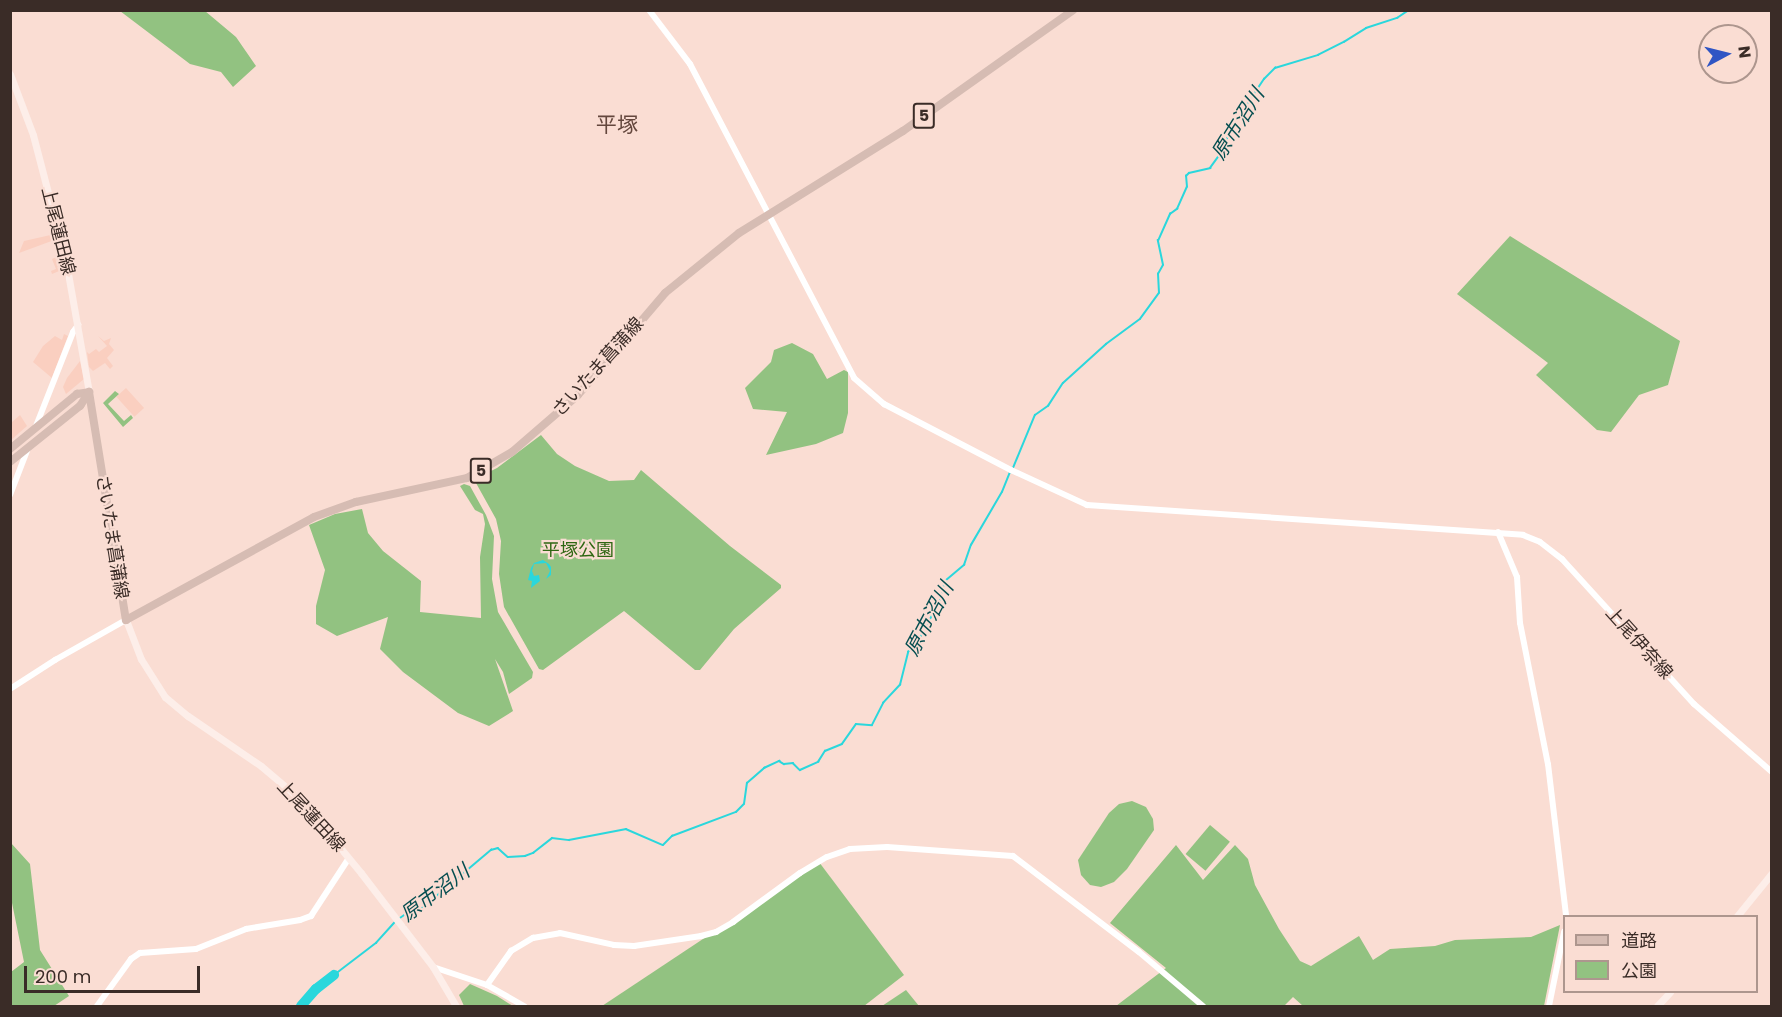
<!DOCTYPE html>
<html>
<head>
<meta charset="utf-8">
<style>
	body { margin:0 }
	#map { position:relative; width:1782px; height:1017px; overflow:hidden; background:#faddd3; font-family:Poppins,"Noto Sans JP",sans-serif }
	div>[style] { position:absolute }
	[style*='--x'] { left:calc(var(--x)*1px); top:calc(var(--y)*1px); width:calc(var(--w)*1px); rotate:calc(var(--a)*1deg) }
	.built>* { inset:0; background:#facfc0; transform-origin:0 0 }
	.green>* { inset:0; background:#92c281; transform-origin:0 0 }
	.water>* { inset:0; background:#2ad7dc }
	.stream>* { height:1.5px; margin:-0.75px; padding:0 0.75px; transform-origin:0.75px; border-radius:0.75px; background:#2ad7dc }
	.river>* { height:10px; margin:-5px; padding:0 5px; transform-origin:5px; border-radius:5px; background:#2ad7dc }
	.tertiary>* { height:6px; margin:-3px; padding:0 3px; transform-origin:3px; border-radius:3px; background:#fff }
	.secondary>* { height:7px; margin:-3.5px; padding:0 3.5px; transform-origin:3.5px; border-radius:3.5px; background:#fdeee9 }
	.primary>* { height:8px; margin:-4px; padding:0 4px; transform-origin:4px; border-radius:4px; background:#d6bcb3 }
	span { translate:-50% -50%; white-space:nowrap; text-align:center; line-height:1.15; -webkit-text-stroke:4.5px #faddd3; paint-order:stroke }
	.shield-label span { padding:2px 4px; background:#faddd3; border:2px solid; border-radius:4px; -webkit-text-stroke-width:0 }
	.shield-label { font-size:16px; color:#3a2c27; font-weight:700 }
	.street-label { font-size:18px; color:#3a2c27 }
	.park-label { font-size:18px; color:#2f6713 }
	.water-label { font-size:20px; color:#054e50; font-style:italic }
	.quarter-label { font-size:21px; color:#64473d }
	.frame { position:absolute; inset:0; border:12px solid #3a2c27; pointer-events:none }
	.legend { position:absolute; left:1563px; top:915px; width:195px; height:78px; box-sizing:border-box; background:#faddd3; border:2px solid #ad968e; margin:0; padding:8px 10px; list-style:none; font-size:18px; color:#3a2c27 }
	.legend li { display:flex; align-items:center; gap:12px; height:30px }
	.legend b { width:30px; border:2px solid #ad968e }
	.north { position:absolute; left:1698px; top:24px; width:60px; height:60px; box-sizing:border-box; background:#faddd3; border:2px solid #ad968e; border-radius:50%; rotate:83deg; font-size:16px; font-weight:700; line-height:24px; text-align:center; color:#3a2c27 }
	.north::after { content:''; display:block; margin:auto; width:21px; height:27px; background:#2f55c4; clip-path:polygon(50% 0,100% 100%,50% 72%,0 100%) }
	.scale { position:absolute; left:24px; top:966px; width:176px; height:27px; box-sizing:border-box; border:3px solid #3a2c27; border-top:0; padding-left:8px; font-size:18px; line-height:21px; white-space:nowrap; color:#3a2c27; -webkit-text-stroke:4px #faddd3; paint-order:stroke }
</style>
</head>
<body>
<div id="map">
	<div class="built">
		<i style="clip-path:polygon(55px 234px,57px 239px,19px 253px,24px 241px)"></i>
		<i style="clip-path:polygon(61px 255px,64px 269px,52px 274px,51px 271px,56px 269px,52px 259px)"></i>
		<i style="clip-path:polygon(64px 334px,68px 336px,52px 378px,33px 362px,43px 346px,55px 336px,62px 340px)"></i>
		<i style="clip-path:polygon(98px 336px,104px 341px,111px 338px,109px 344px,114px 350px,107px 358px,113px 366px,110px 369px,105px 363px,93px 371px,89px 367px,87px 352px,89px 354px,96px 349px,99px 352px,107px 346px)"></i>
		<i style="clip-path:polygon(80px 361px,84px 379px,66px 394px,63px 387px,67px 378px)"></i>
		<i style="left:126px;top:388px;width:27px;height:13px;rotate:48deg"></i>
		<i style="clip-path:polygon(20px 415px,27px 426px,11px 440px,11px 423px)"></i>
	</div>
	<div class="green">
		<i style="clip-path:polygon(120px 11px,205px 11px,236px 37px,256px 66px,233px 87px,221px 72px,190px 64px)"></i>
		<i style="clip-path:polygon(1510px 236px,1680px 341px,1668px 385px,1639px 395px,1611px 432px,1597px 430px,1536px 375px,1548px 363px,1457px 294px)"></i>
		<i style="clip-path:polygon(792px 343px,813px 354px,827px 379px,844px 370px,848px 372px,848px 413px,843px 433px,816px 444px,766px 455px,787px 412px,753px 409px,745px 388px,771px 362px,774px 350px)"></i>
		<i style="clip-path:polygon(115px 391px,119px 394px,108px 404px,124px 421px,131px 415px,133px 418px,123px 427px,103px 403px)"></i>
		<i style="clip-path:polygon(541px 435px,557px 454px,575px 466px,609px 481px,634px 480px,641px 470px,730px 546px,781px 585px,781px 588px,734px 629px,700px 670px,695px 670px,624px 611px,543px 670px,539px 669px,504px 607px,499px 574px,501px 541px,496px 519px,476px 483px,477px 478px,497px 468px)"></i>
		<i style="clip-path:polygon(464px 484px,470px 486px,486px 515px,494px 536px,492px 579px,498px 612px,533px 672px,532px 678px,509px 694px,503px 672px,495px 659px,513px 711px,489px 726px,458px 713px,403px 672px,380px 649px,388px 617px,337px 636px,316px 624px,316px 606px,325px 570px,309px 525px,335px 514px,362px 509px,368px 533px,383px 551px,421px 581px,420px 612px,481px 618px,480px 557px,485px 524px,483px 514px,475px 510px,460px 486px)"></i>
		<i style="clip-path:polygon(1132px 801px,1146px 807px,1153px 819px,1154px 830px,1127px 869px,1114px 882px,1101px 887px,1090px 885px,1081px 875px,1078px 860px,1109px 813px,1119px 804px)"></i>
		<i style="left:1210px;top:825px;width:26px;height:38px;rotate:40deg"></i>
		<i style="clip-path:polygon(11px 843px,30px 864px,40px 950px,69px 996px,54px 1006px,11px 1006px,11px 972px,24px 962px,11px 898px)"></i>
		<i style="clip-path:polygon(1176px 845px,1203px 880px,1235px 845px,1248px 859px,1255px 885px,1279px 929px,1300px 961px,1311px 966px,1359px 936px,1373px 960px,1390px 949px,1435px 946px,1455px 940px,1531px 937px,1560px 925px,1544px 1006px,1303px 1006px,1293px 997px,1284px 1006px,1116px 1006px,1166px 968px,1110px 923px)"></i>
		<i style="clip-path:polygon(819px 862px,904px 975px,864px 1006px,602px 1006px)"></i>
		<i style="clip-path:polygon(470px 984px,497px 996px,513px 1006px,464px 1006px,459px 995px)"></i>
		<i style="clip-path:polygon(906px 990px,919px 1006px,882px 1006px)"></i>
	</div>
	<div class="water">
		<i style="clip-path:polygon(543px 560px,549px 564px,551px 567px,551px 575px,546px 579px,550px 571px,546px 563px,534px 564px,532px 571px,534px 576px,539px 575px,540px 581px,531px 588px,532px 581px,528px 580px,531px 568px,534px 563px)"></i>
	</div>
	<div class="stream">
		<i style="--x:1013;--y:468;--w:57;--a:-67.5"></i>
		<i style="--x:1035;--y:415;--w:16;--a:-35"></i>
		<i style="--x:1048;--y:406;--w:27;--a:-57"></i>
		<i style="--x:1063;--y:383;--w:58;--a:-42.2"></i>
		<i style="--x:1106;--y:344;--w:42;--a:-36.3"></i>
		<i style="--x:1140;--y:319;--w:32;--a:-54"></i>
		<i style="--x:1159;--y:293;--w:19;--a:-93"></i>
		<i style="--x:1158;--y:274;--w:10;--a:-61"></i>
		<i style="--x:1163;--y:265;--w:25;--a:-102"></i>
		<i style="--x:1158;--y:241;--w:30;--a:-66"></i>
		<i style="--x:1170;--y:214;--w:9;--a:-36"></i>
		<i style="--x:1177;--y:209;--w:24;--a:-66"></i>
		<i style="--x:1187;--y:187;--w:11;--a:-95"></i>
		<i style="--x:1186;--y:176;--w:4;--a:-45"></i>
		<i style="--x:1189;--y:173;--w:22;--a:-13"></i>
		<i style="--x:1210;--y:168;--w:14;--a:-54"></i>
		<i style="--x:1218;--y:157;--w:37;--a:-64"></i>
		<i style="--x:1234;--y:124;--w:54;--a:-56.3"></i>
		<i style="--x:1264;--y:79;--w:16;--a:-45"></i>
		<i style="--x:1275;--y:68;--w:45;--a:-16.8"></i>
		<i style="--x:1318;--y:55;--w:29;--a:-27"></i>
		<i style="--x:1344;--y:42;--w:26;--a:-32"></i>
		<i style="--x:1366;--y:28;--w:33;--a:-18"></i>
		<i style="--x:1397;--y:18;--w:14;--a:-34"></i>
		<i style="--x:400;--y:918;--w:12;--a:-35"></i>
		<i style="--x:410;--y:911;--w:11;--a:-10"></i>
		<i style="--x:421;--y:909;--w:92;--a:-40.1"></i>
		<i style="--x:491;--y:850;--w:7;--a:-16"></i>
		<i style="--x:498;--y:848;--w:13;--a:42"></i>
		<i style="--x:508;--y:857;--w:17;--a:-3"></i>
		<i style="--x:525;--y:856;--w:9;--a:-21"></i>
		<i style="--x:533;--y:853;--w:24;--a:-38"></i>
		<i style="--x:552;--y:838;--w:17;--a:7"></i>
		<i style="--x:569;--y:840;--w:58;--a:-10.9"></i>
		<i style="--x:626;--y:829;--w:40;--a:23.4"></i>
		<i style="--x:663;--y:845;--w:13;--a:-45"></i>
		<i style="--x:672;--y:836;--w:68;--a:-20.6"></i>
		<i style="--x:736;--y:812;--w:11;--a:-45"></i>
		<i style="--x:744;--y:804;--w:21;--a:-82"></i>
		<i style="--x:747;--y:783;--w:23;--a:-41"></i>
		<i style="--x:764;--y:768;--w:17;--a:-25"></i>
		<i style="--x:779;--y:761;--w:6;--a:31"></i>
		<i style="--x:784;--y:764;--w:9;--a:-6"></i>
		<i style="--x:793;--y:763;--w:10;--a:45"></i>
		<i style="--x:800;--y:770;--w:20;--a:-24"></i>
		<i style="--x:818;--y:762;--w:13;--a:-58"></i>
		<i style="--x:825;--y:751;--w:18;--a:-22"></i>
		<i style="--x:842;--y:744;--w:24;--a:-55"></i>
		<i style="--x:856;--y:724;--w:16;--a:4"></i>
		<i style="--x:872;--y:725;--w:25;--a:-63"></i>
		<i style="--x:883;--y:703;--w:25;--a:-47"></i>
		<i style="--x:900;--y:685;--w:34;--a:-76"></i>
		<i style="--x:908;--y:652;--w:18;--a:-49"></i>
		<i style="--x:920;--y:638;--w:40;--a:-62"></i>
		<i style="--x:939;--y:603;--w:23;--a:-75"></i>
		<i style="--x:945;--y:581;--w:25;--a:-40"></i>
		<i style="--x:964;--y:565;--w:21;--a:-71"></i>
		<i style="--x:971;--y:545;--w:61;--a:-59.7"></i>
		<i style="--x:1002;--y:492;--w:22;--a:-68"></i>
		<i style="--x:334;--y:975;--w:53;--a:-37.3"></i>
		<i style="--x:376;--y:943;--w:27;--a:-48"></i>
	</div>
	<div class="river">
		<i style="--x:301;--y:1006;--w:23;--a:-49"></i>
		<i style="--x:316;--y:989;--w:23;--a:-38"></i>
	</div>
	<div class="tertiary">
		<i style="--x:649;--y:10;--w:68;--a:52.8"></i>
		<i style="--x:690;--y:64;--w:354;--a:62.4"></i>
		<i style="--x:854;--y:378;--w:40;--a:41"></i>
		<i style="--x:884;--y:404;--w:143;--a:27.5"></i>
		<i style="--x:1011;--y:470;--w:84;--a:24.7"></i>
		<i style="--x:1087;--y:505;--w:437;--a:3.9"></i>
		<i style="--x:1523;--y:535;--w:18;--a:22"></i>
		<i style="--x:1540;--y:542;--w:28;--a:38"></i>
		<i style="--x:1562;--y:559;--w:196;--a:47.7"></i>
		<i style="--x:1694;--y:704;--w:103;--a:41.1"></i>
		<i style="--x:36;--y:426;--w:101;--a:-68.5"></i>
		<i style="--x:73;--y:332;--w:9;--a:-54"></i>
		<i style="--x:10;--y:495;--w:50;--a:-69"></i>
		<i style="--x:1498;--y:532;--w:49;--a:67.1"></i>
		<i style="--x:1517;--y:577;--w:46;--a:86.3"></i>
		<i style="--x:1520;--y:623;--w:144;--a:78.8"></i>
		<i style="--x:1548;--y:764;--w:153;--a:83.2"></i>
		<i style="--x:10;--y:689;--w:54;--a:-32.8"></i>
		<i style="--x:55;--y:660;--w:81;--a:-29.4"></i>
		<i style="--x:433;--y:967;--w:57;--a:18.4"></i>
		<i style="--x:487;--y:985;--w:43;--a:29.6"></i>
		<i style="--x:487;--y:985;--w:42;--a:-54.8"></i>
		<i style="--x:511;--y:951;--w:26;--a:-31"></i>
		<i style="--x:533;--y:938;--w:27;--a:-10"></i>
		<i style="--x:560;--y:933;--w:55;--a:12.5"></i>
		<i style="--x:614;--y:945;--w:20;--a:3"></i>
		<i style="--x:634;--y:946;--w:68;--a:-8.5"></i>
		<i style="--x:701;--y:936;--w:16;--a:-15"></i>
		<i style="--x:716;--y:932;--w:20;--a:-30"></i>
		<i style="--x:733;--y:922;--w:83;--a:-36.2"></i>
		<i style="--x:800;--y:873;--w:31;--a:-31"></i>
		<i style="--x:827;--y:857;--w:24;--a:-19"></i>
		<i style="--x:850;--y:849;--w:37;--a:-3"></i>
		<i style="--x:887;--y:847;--w:126;--a:4.1"></i>
		<i style="--x:1013;--y:856;--w:158;--a:37.3"></i>
		<i style="--x:1139;--y:952;--w:84;--a:40.2"></i>
		<i style="--x:97;--y:1006;--w:58;--a:-54.1"></i>
		<i style="--x:131;--y:959;--w:11;--a:-34"></i>
		<i style="--x:140;--y:953;--w:56;--a:-4.1"></i>
		<i style="--x:196;--y:949;--w:54;--a:-21.8"></i>
		<i style="--x:246;--y:929;--w:55;--a:-9.5"></i>
		<i style="--x:300;--y:920;--w:12;--a:-20"></i>
		<i style="--x:311;--y:916;--w:69;--a:-56.8"></i>
		<i style="--x:1549;--y:1006;--w:76;--a:-78.5"></i>
	</div>
	<div class="secondary">
		<i style="--x:10;--y:74;--w:65;--a:69.3"></i>
		<i style="--x:33;--y:135;--w:131;--a:75.4"></i>
		<i style="--x:66;--y:262;--w:132;--a:80"></i>
		<i style="--x:126;--y:620;--w:42;--a:69"></i>
		<i style="--x:141;--y:659;--w:45;--a:57.7"></i>
		<i style="--x:165;--y:697;--w:30;--a:40"></i>
		<i style="--x:188;--y:716;--w:88;--a:34.4"></i>
		<i style="--x:261;--y:766;--w:51;--a:40.2"></i>
		<i style="--x:300;--y:799;--w:96;--a:50.5"></i>
		<i style="--x:361;--y:873;--w:118;--a:52.5"></i>
		<i style="--x:433;--y:967;--w:45;--a:59.5"></i>
		<i style="--x:1737;--y:916;--w:55;--a:-50.9"></i>
		<i style="--x:1657;--y:1006;--w:19;--a:-47"></i>
	</div>
	<div class="primary">
		<i style="--x:89;--y:392;--w:231;--a:80.8"></i>
		<i style="--x:126;--y:620;--w:214;--a:-28.7"></i>
		<i style="--x:314;--y:517;--w:45;--a:-19.7"></i>
		<i style="--x:356;--y:502;--w:114;--a:-12.2"></i>
		<i style="--x:467;--y:478;--w:52;--a:-30"></i>
		<i style="--x:512;--y:452;--w:87;--a:-40.8"></i>
		<i style="--x:578;--y:395;--w:134;--a:-49.5"></i>
		<i style="--x:665;--y:293;--w:95;--a:-39"></i>
		<i style="--x:739;--y:233;--w:193;--a:-31.9"></i>
		<i style="--x:903;--y:131;--w:209;--a:-35.4"></i>
		<i style="--x:10;--y:449;--w:87;--a:-39.4"></i>
		<i style="--x:77;--y:394;--w:12;--a:-9"></i>
		<i style="--x:10;--y:462;--w:90;--a:-38.7"></i>
		<i style="--x:80;--y:406;--w:17;--a:-57"></i>
	</div>
	<div class="shield-label">
		<span style="left:924px;top:116px">5</span>
		<span style="left:481px;top:471px">5</span>
	</div>
	<div class="street-label">
		<span style="left:58px;top:231px;rotate:76deg">上尾蓮田線</span>
		<span style="left:598px;top:367px;rotate:-48deg">さいたま菖蒲線</span>
		<span style="left:112px;top:537px;rotate:81deg">さいたま菖蒲線</span>
		<span style="left:1639px;top:643px;rotate:48deg">上尾伊奈線</span>
		<span style="left:311px;top:816px;rotate:47deg">上尾蓮田線</span>
	</div>
	<div class="park-label">
		<span style="left:578px;top:550px">平塚公園</span>
	</div>
	<div class="water-label">
		<span style="left:1238px;top:124px;rotate:-58deg">原市沼川</span>
		<span style="left:929px;top:619px;rotate:-62deg">原市沼川</span>
		<span style="left:435px;top:893px;rotate:-37deg">原市沼川</span>
	</div>
	<div class="quarter-label">
		<span style="left:617px;top:125px">平塚</span>
	</div>
	<div class="frame"></div>
	<ul class="legend">
	<li><b style="height:8px;background:#d6bcb3"></b>道路</li>
	<li><b style="height:16px;background:#92c281"></b>公園</li>
	</ul>
	<div class="north">N</div>
	<div class="scale">200 m</div>
</div>
</body>
</html>
